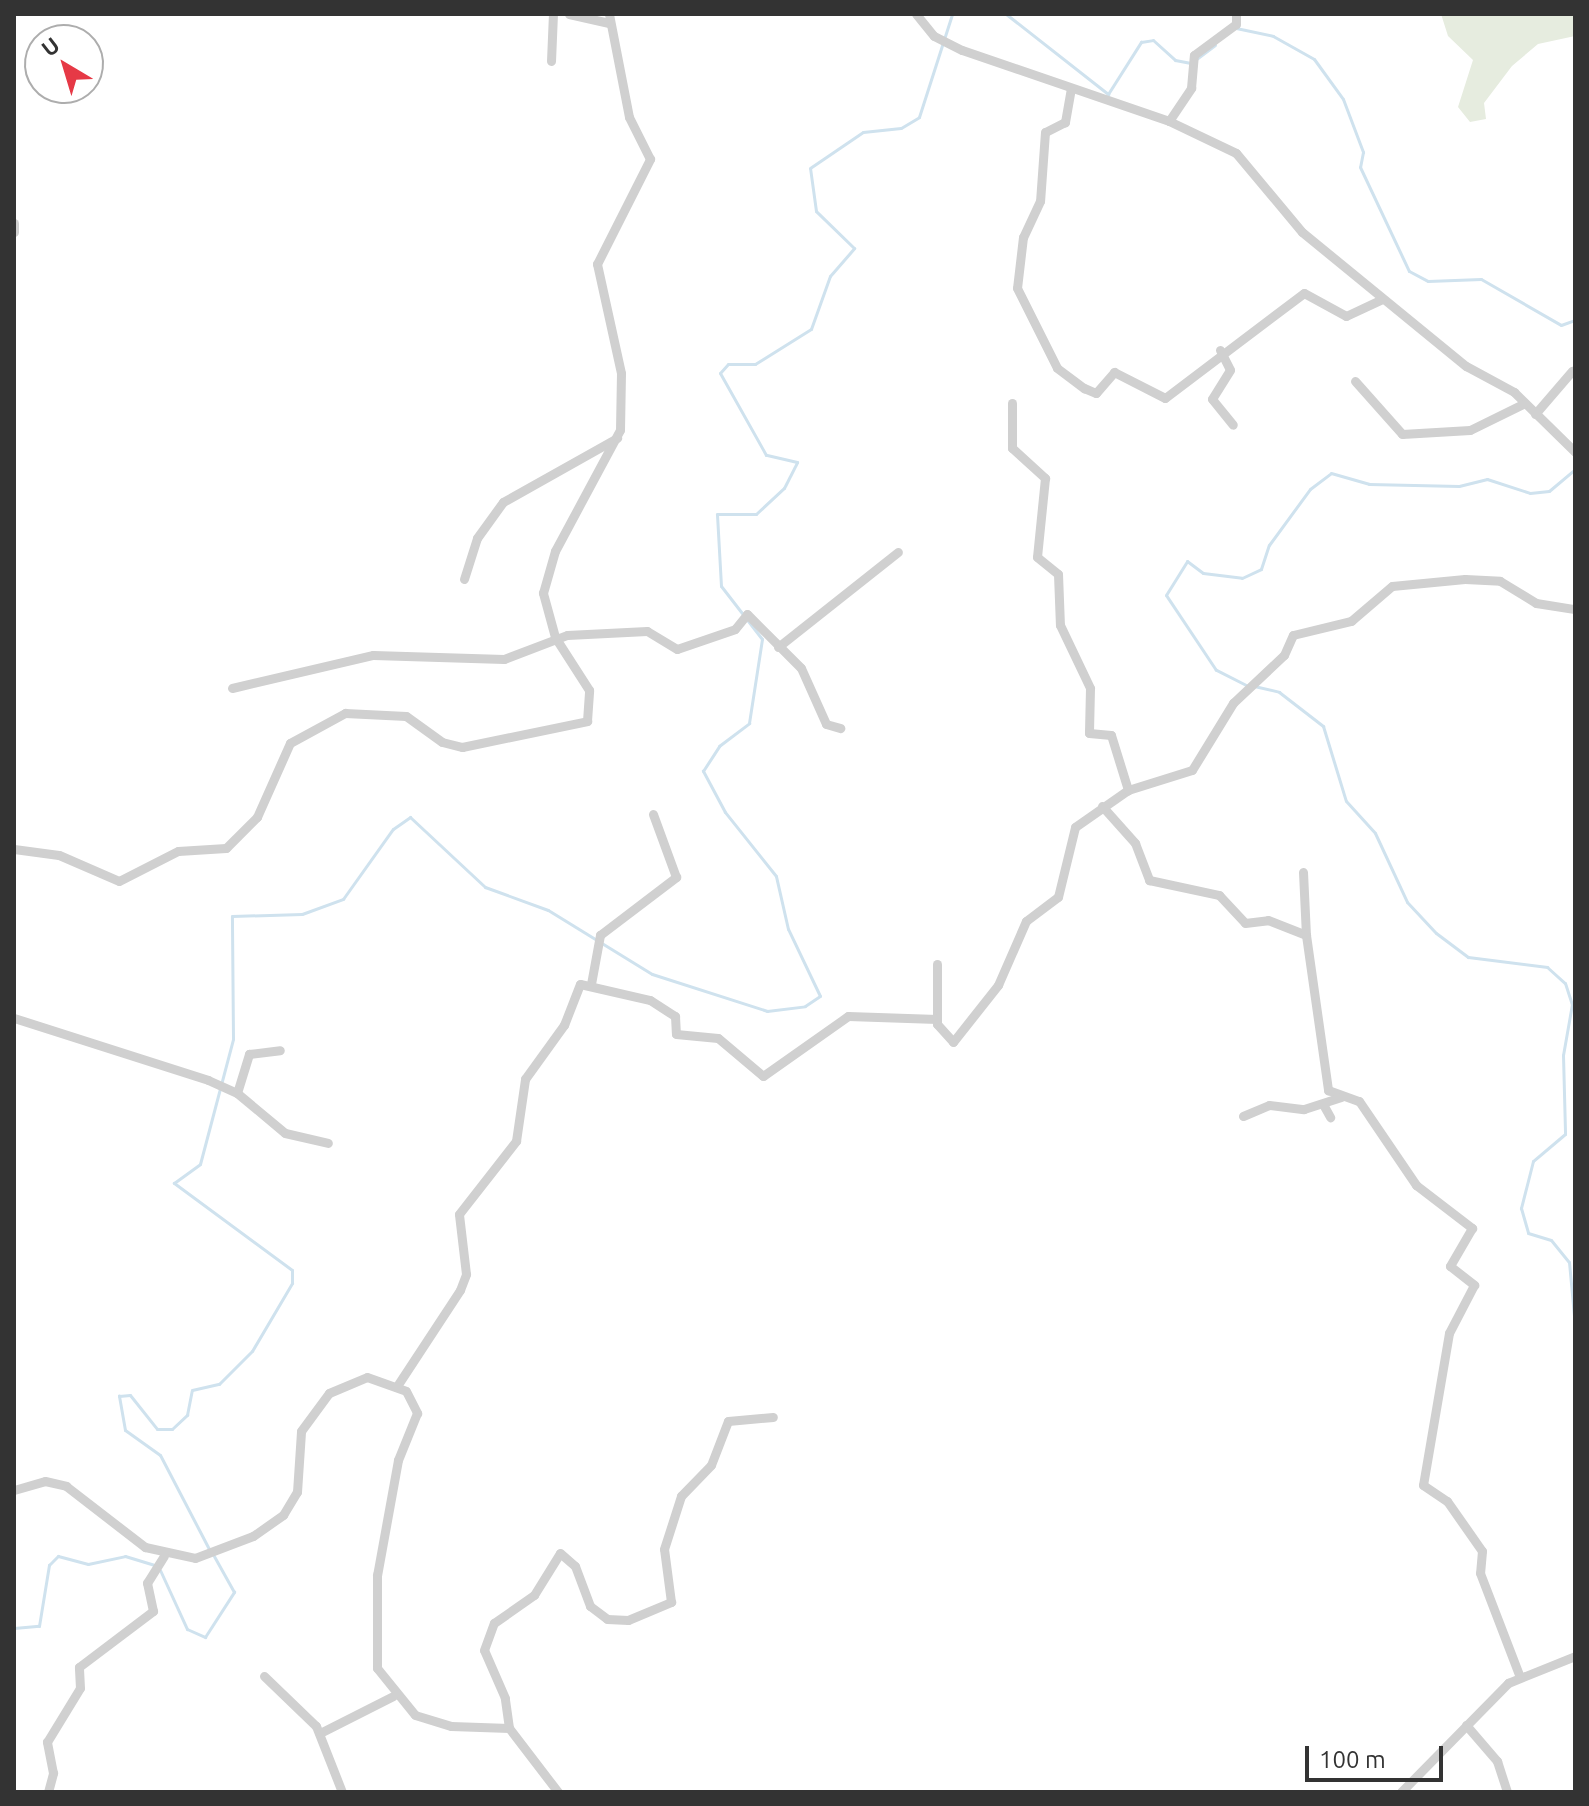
<!DOCTYPE html>
<html>
<head>
<meta charset="utf-8">
<style>
	body { margin:0 }
	#map { position:relative; width:1589px; height:1806px; overflow:hidden; background:#fff; font-family:Ubuntu,sans-serif }
	div>[style] { position:absolute }
	[style*='--x'] { left:calc(var(--x)*1px); top:calc(var(--y)*1px); width:calc(var(--w)*1px); rotate:calc(var(--a)*1deg) }
	.green>* { inset:0; background:#e6ecdf }
	.stream>* { height:3px; margin:-1.5px; padding:0 1.5px; transform-origin:1.5px; border-radius:1.5px; background:#cfe2ee }
	.street>* { height:9px; margin:-4.5px; padding:0 4.5px; transform-origin:4.5px; border-radius:4.5px; background:#d0d0d0 }
	span { translate:-50% -50%; white-space:nowrap; text-align:center; line-height:1.15; -webkit-text-stroke:8px #fff; paint-order:stroke }
	.frame { position:absolute; inset:0; border:16px solid #333; pointer-events:none }
	.north { position:absolute; left:24px; top:24px; width:80px; height:80px; box-sizing:border-box; background:#fff; border:2px solid #adadad; border-radius:50%; rotate:322deg; font-size:22px; font-weight:700; line-height:32px; text-align:center; color:#333 }
	.north::after { content:''; display:block; margin:auto; width:28px; height:36px; background:#e63946; clip-path:polygon(50% 0,100% 100%,50% 72%,0 100%) }
	.scale { position:absolute; left:1305px; top:1746px; width:138px; height:36px; box-sizing:border-box; border:4px solid #333; border-top:0; padding-left:10px; font-size:24px; line-height:28px; white-space:nowrap; color:#333; -webkit-text-stroke:6px #fff; paint-order:stroke }
</style>
</head>
<body>
<div id="map">
	<div class="green">
		<i style="clip-path:polygon(1575px 14px,1575px 36px,1538px 44px,1512px 66px,1484px 103px,1486px 119px,1470px 122px,1458px 107px,1473px 60px,1448px 36px,1441px 14px)"></i>
	</div>
	<div class="stream">
		<i style="--x:1006;--y:14;--w:130;--a:38.1"></i>
		<i style="--x:1108;--y:94;--w:62;--a:-57.6"></i>
		<i style="--x:1141;--y:42;--w:12;--a:-9"></i>
		<i style="--x:1153;--y:40;--w:30;--a:42"></i>
		<i style="--x:1175;--y:60;--w:16;--a:11"></i>
		<i style="--x:1191;--y:63;--w:30;--a:-37"></i>
		<i style="--x:1236;--y:28;--w:38;--a:12"></i>
		<i style="--x:1273;--y:36;--w:47;--a:29.3"></i>
		<i style="--x:1314;--y:59;--w:49;--a:54.1"></i>
		<i style="--x:1343;--y:99;--w:57;--a:69.3"></i>
		<i style="--x:1363;--y:152;--w:15;--a:101"></i>
		<i style="--x:1360;--y:167;--w:115;--a:64.8"></i>
		<i style="--x:1409;--y:271;--w:21;--a:28"></i>
		<i style="--x:1428;--y:281;--w:53;--a:-2.2"></i>
		<i style="--x:1481;--y:279;--w:92;--a:29.9"></i>
		<i style="--x:1561;--y:325;--w:15;--a:-20"></i>
		<i style="--x:1246;--y:685;--w:34;--a:-153"></i>
		<i style="--x:1216;--y:670;--w:90;--a:-123.7"></i>
		<i style="--x:1166;--y:595;--w:40;--a:-58"></i>
		<i style="--x:1187;--y:561;--w:20;--a:37"></i>
		<i style="--x:1203;--y:573;--w:39;--a:7"></i>
		<i style="--x:1242;--y:578;--w:21;--a:-25"></i>
		<i style="--x:1261;--y:569;--w:25;--a:-72"></i>
		<i style="--x:1269;--y:545;--w:69;--a:-53.8"></i>
		<i style="--x:1310;--y:489;--w:26;--a:-37"></i>
		<i style="--x:1331;--y:473;--w:40;--a:16"></i>
		<i style="--x:1369;--y:484;--w:90;--a:1.3"></i>
		<i style="--x:1459;--y:486;--w:29;--a:-14"></i>
		<i style="--x:1487;--y:479;--w:45;--a:18"></i>
		<i style="--x:1530;--y:493;--w:19;--a:-6"></i>
		<i style="--x:1549;--y:491;--w:34;--a:-40"></i>
		<i style="--x:1254;--y:686;--w:26;--a:13"></i>
		<i style="--x:1279;--y:692;--w:56;--a:37.7"></i>
		<i style="--x:1323;--y:726;--w:78;--a:73"></i>
		<i style="--x:1346;--y:801;--w:43;--a:47.8"></i>
		<i style="--x:1375;--y:833;--w:76;--a:65.1"></i>
		<i style="--x:1407;--y:902;--w:42;--a:46.9"></i>
		<i style="--x:1436;--y:933;--w:40;--a:37"></i>
		<i style="--x:1468;--y:957;--w:80;--a:7.2"></i>
		<i style="--x:1547;--y:967;--w:24;--a:42"></i>
		<i style="--x:1565;--y:983;--w:22;--a:72"></i>
		<i style="--x:1572;--y:1004;--w:52;--a:100"></i>
		<i style="--x:1563;--y:1055;--w:79;--a:88.5"></i>
		<i style="--x:1565;--y:1134;--w:42;--a:139.8"></i>
		<i style="--x:1533;--y:1161;--w:49;--a:104.3"></i>
		<i style="--x:1521;--y:1208;--w:26;--a:74"></i>
		<i style="--x:1528;--y:1233;--w:24;--a:17"></i>
		<i style="--x:1551;--y:1240;--w:28;--a:51"></i>
		<i style="--x:1569;--y:1262;--w:65;--a:84.7"></i>
		<i style="--x:209;--y:1549;--w:106;--a:-117.5"></i>
		<i style="--x:160;--y:1455;--w:43;--a:-144.5"></i>
		<i style="--x:125;--y:1430;--w:35;--a:-100"></i>
		<i style="--x:119;--y:1396;--w:11;--a:-5"></i>
		<i style="--x:130;--y:1395;--w:43;--a:51.5"></i>
		<i style="--x:157;--y:1429;--w:15;--a:0"></i>
		<i style="--x:172;--y:1429;--w:21;--a:-43"></i>
		<i style="--x:187;--y:1415;--w:25;--a:-79"></i>
		<i style="--x:192;--y:1390;--w:28;--a:-13"></i>
		<i style="--x:219;--y:1384;--w:47;--a:-45"></i>
		<i style="--x:252;--y:1351;--w:79;--a:-59.5"></i>
		<i style="--x:292;--y:1283;--w:13;--a:-90"></i>
		<i style="--x:292;--y:1270;--w:147;--a:-143.6"></i>
		<i style="--x:174;--y:1183;--w:32;--a:-36"></i>
		<i style="--x:200;--y:1164;--w:129;--a:-75.2"></i>
		<i style="--x:233;--y:1039;--w:123;--a:-90.5"></i>
		<i style="--x:232;--y:916;--w:70;--a:-1.6"></i>
		<i style="--x:302;--y:914;--w:44;--a:-20.1"></i>
		<i style="--x:343;--y:899;--w:86;--a:-54.5"></i>
		<i style="--x:393;--y:829;--w:21;--a:-35"></i>
		<i style="--x:410;--y:817;--w:103;--a:43"></i>
		<i style="--x:485;--y:887;--w:67;--a:20.1"></i>
		<i style="--x:548;--y:910;--w:122;--a:31.6"></i>
		<i style="--x:652;--y:974;--w:121;--a:17.8"></i>
		<i style="--x:767;--y:1011;--w:38;--a:-7"></i>
		<i style="--x:805;--y:1006;--w:18;--a:-34"></i>
		<i style="--x:820;--y:996;--w:74;--a:-115.5"></i>
		<i style="--x:788;--y:929;--w:54;--a:-102.8"></i>
		<i style="--x:776;--y:876;--w:82;--a:-128.6"></i>
		<i style="--x:725;--y:812;--w:47;--a:-118.2"></i>
		<i style="--x:703;--y:771;--w:30;--a:-57"></i>
		<i style="--x:719;--y:746;--w:38;--a:-37"></i>
		<i style="--x:749;--y:723;--w:85;--a:-81.2"></i>
		<i style="--x:762;--y:639;--w:67;--a:-127.7"></i>
		<i style="--x:721;--y:586;--w:72;--a:-93.2"></i>
		<i style="--x:717;--y:514;--w:39;--a:0"></i>
		<i style="--x:756;--y:514;--w:38;--a:-43"></i>
		<i style="--x:784;--y:488;--w:29;--a:-63"></i>
		<i style="--x:797;--y:462;--w:32;--a:-167"></i>
		<i style="--x:766;--y:455;--w:94;--a:-119.3"></i>
		<i style="--x:720;--y:373;--w:12;--a:-48"></i>
		<i style="--x:728;--y:364;--w:27;--a:0"></i>
		<i style="--x:755;--y:364;--w:66;--a:-32"></i>
		<i style="--x:811;--y:329;--w:56;--a:-70.3"></i>
		<i style="--x:830;--y:276;--w:37;--a:-49"></i>
		<i style="--x:854;--y:248;--w:53;--a:-135.8"></i>
		<i style="--x:816;--y:211;--w:43;--a:-97.9"></i>
		<i style="--x:810;--y:168;--w:64;--a:-34.2"></i>
		<i style="--x:863;--y:132;--w:38;--a:-6"></i>
		<i style="--x:901;--y:128;--w:21;--a:-31"></i>
		<i style="--x:919;--y:117;--w:108;--a:-72.2"></i>
		<i style="--x:160;--y:1570;--w:65;--a:65.4"></i>
		<i style="--x:187;--y:1629;--w:20;--a:24"></i>
		<i style="--x:205;--y:1637;--w:54;--a:-57.2"></i>
		<i style="--x:234;--y:1592;--w:41;--a:-119.1"></i>
		<i style="--x:14;--y:1628;--w:25;--a:-5"></i>
		<i style="--x:39;--y:1626;--w:62;--a:-80.7"></i>
		<i style="--x:49;--y:1565;--w:13;--a:-45"></i>
		<i style="--x:58;--y:1556;--w:31;--a:15"></i>
		<i style="--x:88;--y:1564;--w:38;--a:-12"></i>
		<i style="--x:125;--y:1556;--w:30;--a:17"></i>
	</div>
	<div class="street">
		<i style="--x:569;--y:14;--w:41;--a:12.7"></i>
		<i style="--x:916;--y:14;--w:28;--a:51"></i>
		<i style="--x:934;--y:36;--w:31;--a:27"></i>
		<i style="--x:962;--y:50;--w:219;--a:18.9"></i>
		<i style="--x:1169;--y:121;--w:74;--a:25.5"></i>
		<i style="--x:1236;--y:153;--w:103;--a:50.1"></i>
		<i style="--x:1302;--y:232;--w:212;--a:39.3"></i>
		<i style="--x:1466;--y:366;--w:55;--a:28.4"></i>
		<i style="--x:1514;--y:392;--w:86;--a:44.5"></i>
		<i style="--x:551;--y:61;--w:47;--a:-87.6"></i>
		<i style="--x:1071;--y:88;--w:35;--a:100"></i>
		<i style="--x:1065;--y:122;--w:22;--a:153"></i>
		<i style="--x:1045;--y:132;--w:69;--a:94.1"></i>
		<i style="--x:1040;--y:201;--w:40;--a:115"></i>
		<i style="--x:1023;--y:237;--w:51;--a:96.7"></i>
		<i style="--x:1017;--y:288;--w:89;--a:63.4"></i>
		<i style="--x:1057;--y:368;--w:34;--a:37"></i>
		<i style="--x:1084;--y:388;--w:13;--a:23"></i>
		<i style="--x:1096;--y:393;--w:28;--a:-49"></i>
		<i style="--x:1114;--y:372;--w:57;--a:27"></i>
		<i style="--x:1165;--y:398;--w:174;--a:-37.1"></i>
		<i style="--x:1304;--y:293;--w:48;--a:28.7"></i>
		<i style="--x:1346;--y:316;--w:38;--a:-25"></i>
		<i style="--x:1169;--y:121;--w:40;--a:-56"></i>
		<i style="--x:1191;--y:88;--w:33;--a:-85"></i>
		<i style="--x:1194;--y:55;--w:52;--a:-36.4"></i>
		<i style="--x:1236;--y:24;--w:10;--a:-90"></i>
		<i style="--x:14;--y:223;--w:9;--a:90"></i>
		<i style="--x:1220;--y:350;--w:22;--a:63"></i>
		<i style="--x:1230;--y:370;--w:34;--a:122"></i>
		<i style="--x:1212;--y:399;--w:33;--a:51"></i>
		<i style="--x:1355;--y:381;--w:71;--a:48.4"></i>
		<i style="--x:1402;--y:434;--w:68;--a:-3.4"></i>
		<i style="--x:1470;--y:430;--w:61;--a:-26.1"></i>
		<i style="--x:1012;--y:403;--w:45;--a:90"></i>
		<i style="--x:1012;--y:448;--w:45;--a:42.3"></i>
		<i style="--x:1045;--y:478;--w:79;--a:95.8"></i>
		<i style="--x:1037;--y:557;--w:27;--a:39"></i>
		<i style="--x:1058;--y:574;--w:51;--a:87.8"></i>
		<i style="--x:1060;--y:625;--w:70;--a:64.5"></i>
		<i style="--x:1090;--y:688;--w:45;--a:91.3"></i>
		<i style="--x:1089;--y:733;--w:22;--a:5"></i>
		<i style="--x:1111;--y:735;--w:58;--a:72.8"></i>
		<i style="--x:1535;--y:414;--w:57;--a:-49.3"></i>
		<i style="--x:464;--y:579;--w:43;--a:-72.4"></i>
		<i style="--x:477;--y:538;--w:44;--a:-54.2"></i>
		<i style="--x:503;--y:502;--w:131;--a:-29.3"></i>
		<i style="--x:778;--y:647;--w:153;--a:-38.4"></i>
		<i style="--x:232;--y:688;--w:145;--a:-13.2"></i>
		<i style="--x:373;--y:655;--w:131;--a:1.7"></i>
		<i style="--x:504;--y:659;--w:67;--a:-20.9"></i>
		<i style="--x:567;--y:635;--w:80;--a:-2.9"></i>
		<i style="--x:647;--y:631;--w:35;--a:31"></i>
		<i style="--x:677;--y:649;--w:61;--a:-19"></i>
		<i style="--x:735;--y:629;--w:19;--a:-51"></i>
		<i style="--x:747;--y:614;--w:76;--a:45"></i>
		<i style="--x:801;--y:668;--w:61;--a:65.9"></i>
		<i style="--x:826;--y:724;--w:15;--a:16"></i>
		<i style="--x:1102;--y:806;--w:50;--a:48.3"></i>
		<i style="--x:1135;--y:843;--w:40;--a:69"></i>
		<i style="--x:1149;--y:880;--w:72;--a:12.1"></i>
		<i style="--x:1219;--y:895;--w:38;--a:47"></i>
		<i style="--x:1245;--y:923;--w:23;--a:-7"></i>
		<i style="--x:1268;--y:920;--w:41;--a:21.5"></i>
		<i style="--x:1306;--y:935;--w:157;--a:81.9"></i>
		<i style="--x:1328;--y:1090;--w:33;--a:20"></i>
		<i style="--x:1359;--y:1101;--w:102;--a:55.8"></i>
		<i style="--x:1416;--y:1185;--w:71;--a:37.5"></i>
		<i style="--x:1472;--y:1228;--w:44;--a:120.1"></i>
		<i style="--x:1450;--y:1266;--w:31;--a:38"></i>
		<i style="--x:1474;--y:1285;--w:54;--a:117.5"></i>
		<i style="--x:1449;--y:1333;--w:154;--a:99.7"></i>
		<i style="--x:1423;--y:1485;--w:29;--a:34"></i>
		<i style="--x:1447;--y:1501;--w:61;--a:55"></i>
		<i style="--x:1482;--y:1551;--w:22;--a:95"></i>
		<i style="--x:1480;--y:1573;--w:111;--a:69"></i>
		<i style="--x:14;--y:849;--w:45;--a:7.6"></i>
		<i style="--x:59;--y:855;--w:65;--a:23.4"></i>
		<i style="--x:119;--y:881;--w:66;--a:-27"></i>
		<i style="--x:178;--y:851;--w:48;--a:-3.6"></i>
		<i style="--x:226;--y:848;--w:44;--a:-45"></i>
		<i style="--x:257;--y:817;--w:81;--a:-66"></i>
		<i style="--x:290;--y:743;--w:63;--a:-28.6"></i>
		<i style="--x:345;--y:713;--w:61;--a:2.8"></i>
		<i style="--x:406;--y:716;--w:44;--a:35.8"></i>
		<i style="--x:442;--y:742;--w:21;--a:14"></i>
		<i style="--x:462;--y:747;--w:128;--a:-11.7"></i>
		<i style="--x:587;--y:721;--w:31;--a:-86"></i>
		<i style="--x:589;--y:690;--w:63;--a:-122.7"></i>
		<i style="--x:555;--y:637;--w:46;--a:-105.3"></i>
		<i style="--x:543;--y:593;--w:44;--a:-74.1"></i>
		<i style="--x:555;--y:551;--w:137;--a:-61.8"></i>
		<i style="--x:620;--y:430;--w:57;--a:-89"></i>
		<i style="--x:621;--y:373;--w:112;--a:-102.4"></i>
		<i style="--x:597;--y:264;--w:118;--a:-63.2"></i>
		<i style="--x:650;--y:159;--w:47;--a:-116.6"></i>
		<i style="--x:629;--y:117;--w:105;--a:-101"></i>
		<i style="--x:1303;--y:872;--w:63;--a:87.3"></i>
		<i style="--x:937;--y:964;--w:60;--a:90"></i>
		<i style="--x:937;--y:1024;--w:24;--a:48"></i>
		<i style="--x:953;--y:1042;--w:73;--a:-51.7"></i>
		<i style="--x:998;--y:985;--w:70;--a:-66.4"></i>
		<i style="--x:1026;--y:921;--w:40;--a:-37"></i>
		<i style="--x:1058;--y:897;--w:72;--a:-76.3"></i>
		<i style="--x:1075;--y:827;--w:65;--a:-34.9"></i>
		<i style="--x:1128;--y:790;--w:67;--a:-17.4"></i>
		<i style="--x:1192;--y:770;--w:79;--a:-58.5"></i>
		<i style="--x:1233;--y:703;--w:70;--a:-43.3"></i>
		<i style="--x:1284;--y:655;--w:22;--a:-66"></i>
		<i style="--x:1293;--y:635;--w:60;--a:-13.6"></i>
		<i style="--x:1351;--y:621;--w:54;--a:-40.5"></i>
		<i style="--x:1392;--y:586;--w:73;--a:-5.5"></i>
		<i style="--x:1465;--y:579;--w:35;--a:3"></i>
		<i style="--x:1500;--y:581;--w:42;--a:31.4"></i>
		<i style="--x:1536;--y:603;--w:39;--a:9"></i>
		<i style="--x:591;--y:984;--w:50;--a:-79.6"></i>
		<i style="--x:600;--y:935;--w:96;--a:-37.3"></i>
		<i style="--x:676;--y:877;--w:67;--a:-110.1"></i>
		<i style="--x:14;--y:1018;--w:204;--a:17.7"></i>
		<i style="--x:208;--y:1080;--w:32;--a:24"></i>
		<i style="--x:237;--y:1093;--w:62;--a:39.8"></i>
		<i style="--x:285;--y:1133;--w:44;--a:13.1"></i>
		<i style="--x:237;--y:1093;--w:41;--a:-72.9"></i>
		<i style="--x:249;--y:1054;--w:31;--a:-7"></i>
		<i style="--x:1324;--y:1106;--w:13;--a:61"></i>
		<i style="--x:1243;--y:1116;--w:28;--a:-23"></i>
		<i style="--x:1269;--y:1105;--w:35;--a:7"></i>
		<i style="--x:1304;--y:1109;--w:39;--a:-18"></i>
		<i style="--x:397;--y:1386;--w:115;--a:-56.7"></i>
		<i style="--x:460;--y:1290;--w:17;--a:-69"></i>
		<i style="--x:466;--y:1274;--w:60;--a:-96.7"></i>
		<i style="--x:459;--y:1214;--w:93;--a:-52"></i>
		<i style="--x:516;--y:1141;--w:63;--a:-81.7"></i>
		<i style="--x:525;--y:1079;--w:67;--a:-54.2"></i>
		<i style="--x:564;--y:1025;--w:44;--a:-68.7"></i>
		<i style="--x:580;--y:984;--w:72;--a:12.9"></i>
		<i style="--x:650;--y:1000;--w:30;--a:33"></i>
		<i style="--x:675;--y:1016;--w:18;--a:87"></i>
		<i style="--x:676;--y:1034;--w:42;--a:5.4"></i>
		<i style="--x:718;--y:1038;--w:59;--a:40.2"></i>
		<i style="--x:763;--y:1076;--w:104;--a:-35.2"></i>
		<i style="--x:848;--y:1016;--w:89;--a:1.9"></i>
		<i style="--x:14;--y:1490;--w:32;--a:-16"></i>
		<i style="--x:45;--y:1481;--w:22;--a:13"></i>
		<i style="--x:66;--y:1486;--w:100;--a:37.7"></i>
		<i style="--x:145;--y:1547;--w:51;--a:12.4"></i>
		<i style="--x:195;--y:1558;--w:62;--a:-20.8"></i>
		<i style="--x:253;--y:1536;--w:37;--a:-35"></i>
		<i style="--x:283;--y:1515;--w:27;--a:-59"></i>
		<i style="--x:297;--y:1492;--w:61;--a:-86.2"></i>
		<i style="--x:301;--y:1431;--w:47;--a:-53.6"></i>
		<i style="--x:329;--y:1393;--w:41;--a:-22.8"></i>
		<i style="--x:367;--y:1377;--w:41;--a:19.7"></i>
		<i style="--x:406;--y:1391;--w:25;--a:63"></i>
		<i style="--x:417;--y:1413;--w:51;--a:112"></i>
		<i style="--x:398;--y:1460;--w:117;--a:100.3"></i>
		<i style="--x:377;--y:1575;--w:93;--a:90"></i>
		<i style="--x:377;--y:1668;--w:60;--a:51"></i>
		<i style="--x:415;--y:1715;--w:38;--a:17"></i>
		<i style="--x:451;--y:1726;--w:58;--a:2"></i>
		<i style="--x:509;--y:1728;--w:81;--a:52.6"></i>
		<i style="--x:264;--y:1676;--w:72;--a:43.9"></i>
		<i style="--x:316;--y:1726;--w:71;--a:68.5"></i>
		<i style="--x:1466;--y:1725;--w:48;--a:49.3"></i>
		<i style="--x:1497;--y:1761;--w:33;--a:72"></i>
		<i style="--x:509;--y:1728;--w:30;--a:-98"></i>
		<i style="--x:505;--y:1698;--w:52;--a:-113.6"></i>
		<i style="--x:484;--y:1650;--w:29;--a:-70"></i>
		<i style="--x:494;--y:1623;--w:49;--a:-35"></i>
		<i style="--x:534;--y:1595;--w:49;--a:-58.2"></i>
		<i style="--x:560;--y:1553;--w:20;--a:41"></i>
		<i style="--x:575;--y:1566;--w:43;--a:69.4"></i>
		<i style="--x:590;--y:1606;--w:21;--a:37"></i>
		<i style="--x:607;--y:1619;--w:21;--a:3"></i>
		<i style="--x:628;--y:1620;--w:47;--a:-22.7"></i>
		<i style="--x:671;--y:1602;--w:53;--a:-97.5"></i>
		<i style="--x:664;--y:1549;--w:56;--a:-72.2"></i>
		<i style="--x:681;--y:1496;--w:43;--a:-45.9"></i>
		<i style="--x:711;--y:1465;--w:47;--a:-68.9"></i>
		<i style="--x:728;--y:1421;--w:45;--a:-5.1"></i>
		<i style="--x:320;--y:1733;--w:82;--a:-26.9"></i>
		<i style="--x:48;--y:1792;--w:20;--a:-75"></i>
		<i style="--x:53;--y:1773;--w:32;--a:-101"></i>
		<i style="--x:47;--y:1742;--w:63;--a:-58.6"></i>
		<i style="--x:80;--y:1688;--w:21;--a:-93"></i>
		<i style="--x:79;--y:1667;--w:93;--a:-37.1"></i>
		<i style="--x:153;--y:1611;--w:29;--a:-102"></i>
		<i style="--x:147;--y:1583;--w:32;--a:-58"></i>
		<i style="--x:1401;--y:1792;--w:153;--a:-45.5"></i>
		<i style="--x:1508;--y:1683;--w:72;--a:-21.9"></i>
	</div>
	<div class="frame"></div>
	<div class="north">U</div>
	<div class="scale">100 m</div>
</div>
</body>
</html>
